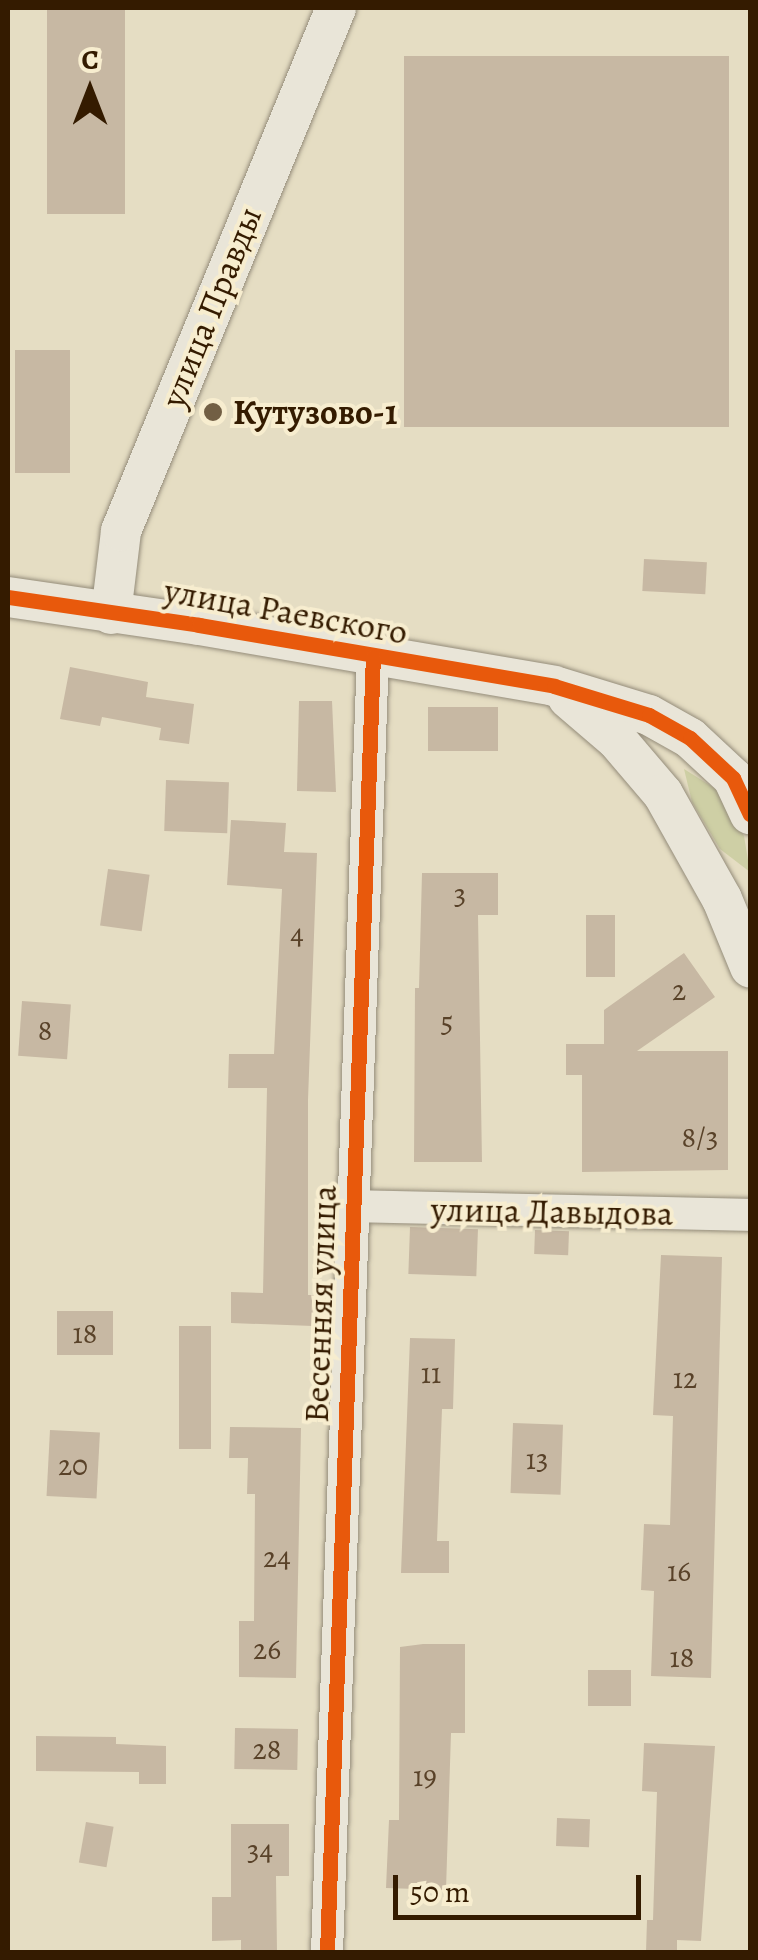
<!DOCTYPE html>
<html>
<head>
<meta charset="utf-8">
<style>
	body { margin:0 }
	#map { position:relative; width:758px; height:1960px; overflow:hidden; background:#e5ddc3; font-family:Alegreya,serif }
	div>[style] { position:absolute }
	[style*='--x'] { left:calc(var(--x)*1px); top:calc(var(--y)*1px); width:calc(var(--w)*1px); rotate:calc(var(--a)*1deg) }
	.green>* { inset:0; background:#cecfa5 }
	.building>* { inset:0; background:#c7b8a3; transform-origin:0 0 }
	.roads { filter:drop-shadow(0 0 2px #948c7a) drop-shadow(0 0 2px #948c7a) }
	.minor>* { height:32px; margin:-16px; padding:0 16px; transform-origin:16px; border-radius:16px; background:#e9e5d8 }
	.tertiary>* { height:40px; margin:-20px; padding:0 20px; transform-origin:20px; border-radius:20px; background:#e9e5d8 }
	.cycleway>* { height:15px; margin:-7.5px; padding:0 7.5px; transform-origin:7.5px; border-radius:7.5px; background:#e8590c }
	.dots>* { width:28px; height:28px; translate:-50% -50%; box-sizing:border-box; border:5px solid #f7edcf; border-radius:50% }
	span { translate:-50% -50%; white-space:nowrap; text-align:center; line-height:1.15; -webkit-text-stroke:8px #f7edcf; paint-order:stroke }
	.number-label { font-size:30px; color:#594229 }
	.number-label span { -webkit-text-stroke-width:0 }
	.street-label { font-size:35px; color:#341b00 }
	.poi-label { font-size:35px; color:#341b00; font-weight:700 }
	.left { translate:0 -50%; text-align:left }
	.frame { position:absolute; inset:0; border:10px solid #341b00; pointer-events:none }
	.north { position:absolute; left:40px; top:40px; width:100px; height:100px; -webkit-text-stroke:8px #f7edcf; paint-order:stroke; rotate:0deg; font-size:28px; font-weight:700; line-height:40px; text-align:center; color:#341b00 }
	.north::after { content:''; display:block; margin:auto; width:35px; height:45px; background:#341b00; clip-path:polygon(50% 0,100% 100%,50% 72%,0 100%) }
	.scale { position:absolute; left:393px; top:1875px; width:248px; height:45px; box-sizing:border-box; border:5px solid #341b00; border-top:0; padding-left:12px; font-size:30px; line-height:35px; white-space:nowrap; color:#341b00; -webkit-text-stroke:8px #f7edcf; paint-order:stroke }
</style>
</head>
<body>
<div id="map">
	<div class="green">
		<i style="clip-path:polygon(684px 769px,716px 789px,744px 836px,750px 872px,720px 849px,692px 802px)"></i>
	</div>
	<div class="building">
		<i style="left:47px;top:8px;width:78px;height:206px"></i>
		<i style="left:404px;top:56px;width:325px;height:371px"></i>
		<i style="left:15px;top:350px;width:55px;height:123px"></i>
		<i style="left:644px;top:559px;width:63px;height:32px;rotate:3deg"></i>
		<i style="clip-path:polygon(70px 667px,148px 682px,146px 697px,194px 704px,189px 744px,159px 740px,161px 728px,102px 717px,100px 726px,60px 719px)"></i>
		<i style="clip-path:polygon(299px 701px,332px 701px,336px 792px,297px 791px)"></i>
		<i style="left:428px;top:707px;width:70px;height:44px"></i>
		<i style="left:166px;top:780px;width:63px;height:51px;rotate:2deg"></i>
		<i style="clip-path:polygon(231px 820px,286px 823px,284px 852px,317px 853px,308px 1100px,308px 1295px,314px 1295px,313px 1326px,231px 1323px,231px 1292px,263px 1293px,267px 1088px,228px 1088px,229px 1054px,274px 1054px,282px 889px,227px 885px)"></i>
		<i style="left:108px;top:869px;width:42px;height:57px;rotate:8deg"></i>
		<i style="clip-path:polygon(422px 873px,498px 873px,498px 915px,478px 915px,482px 1162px,414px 1162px,415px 988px,419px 988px)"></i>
		<i style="left:586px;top:915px;width:29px;height:62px"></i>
		<i style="clip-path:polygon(684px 953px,715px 997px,637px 1051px,728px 1051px,728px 1170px,582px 1172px,582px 1075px,566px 1075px,566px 1044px,604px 1044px,604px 1010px)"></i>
		<i style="left:22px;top:1001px;width:49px;height:55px;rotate:4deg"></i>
		<i style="left:410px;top:1227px;width:68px;height:47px;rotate:2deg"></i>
		<i style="left:535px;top:1230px;width:34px;height:24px;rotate:2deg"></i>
		<i style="clip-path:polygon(661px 1255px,722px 1257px,711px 1678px,651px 1676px,654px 1591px,641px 1590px,644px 1524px,670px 1525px,673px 1416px,653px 1415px)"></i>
		<i style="left:57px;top:1311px;width:56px;height:44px"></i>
		<i style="left:179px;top:1326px;width:32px;height:123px"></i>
		<i style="clip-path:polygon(410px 1338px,455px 1339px,453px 1409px,442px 1409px,437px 1541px,449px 1541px,449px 1573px,401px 1573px)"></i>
		<i style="left:513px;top:1423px;width:50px;height:70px;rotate:2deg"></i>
		<i style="clip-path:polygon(230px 1427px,301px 1428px,296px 1678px,239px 1677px,239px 1621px,254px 1621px,255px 1494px,247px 1494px,248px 1458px,229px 1458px)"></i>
		<i style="left:50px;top:1430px;width:50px;height:66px;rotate:3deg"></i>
		<i style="clip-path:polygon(423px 1644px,465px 1644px,465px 1733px,451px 1733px,446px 1890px,386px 1888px,389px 1820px,399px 1820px,400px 1647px)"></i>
		<i style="left:588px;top:1670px;width:43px;height:36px"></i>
		<i style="left:235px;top:1728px;width:63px;height:41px;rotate:1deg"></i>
		<i style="clip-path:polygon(36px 1736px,116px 1737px,116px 1744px,166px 1746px,166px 1784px,139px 1784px,139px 1772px,36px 1771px)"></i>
		<i style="clip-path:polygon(644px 1743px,715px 1746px,701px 1941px,677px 1940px,677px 1952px,646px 1952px,647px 1920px,653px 1920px,657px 1792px,642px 1791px)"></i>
		<i style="left:557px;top:1818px;width:33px;height:28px;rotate:2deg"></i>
		<i style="left:86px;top:1822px;width:28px;height:41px;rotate:10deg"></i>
		<i style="clip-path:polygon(231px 1824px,289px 1824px,289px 1876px,276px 1876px,277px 1952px,241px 1952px,241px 1940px,212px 1941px,212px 1897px,231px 1897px)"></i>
	</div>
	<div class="roads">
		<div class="minor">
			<i style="--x:353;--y:1206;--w:397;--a:1.3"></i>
			<i style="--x:327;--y:1952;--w:1296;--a:-87.97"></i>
		</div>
		<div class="tertiary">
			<i style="--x:8;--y:597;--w:193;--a:8.3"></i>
			<i style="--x:199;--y:625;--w:360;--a:9.7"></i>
			<i style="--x:554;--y:686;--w:99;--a:17"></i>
			<i style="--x:649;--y:715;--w:47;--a:29.3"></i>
			<i style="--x:690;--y:738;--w:59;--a:42.9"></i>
			<i style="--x:733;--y:778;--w:40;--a:65"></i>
			<i style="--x:111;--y:614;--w:84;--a:-83.1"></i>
			<i style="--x:121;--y:531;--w:565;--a:-67.65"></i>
			<i style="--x:568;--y:698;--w:65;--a:40.6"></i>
			<i style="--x:617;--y:740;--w:71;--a:49.6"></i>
			<i style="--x:663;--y:794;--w:120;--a:60.7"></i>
			<i style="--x:722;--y:899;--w:74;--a:67.6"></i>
		</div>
	</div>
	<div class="cycleway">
		<i style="--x:8;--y:597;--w:193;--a:8.3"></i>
		<i style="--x:199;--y:625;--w:360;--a:9.7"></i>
		<i style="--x:554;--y:686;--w:99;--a:17"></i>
		<i style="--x:649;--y:715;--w:47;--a:29.3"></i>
		<i style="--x:690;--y:738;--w:59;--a:42.9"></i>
		<i style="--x:733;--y:778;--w:40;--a:65"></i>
		<i style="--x:327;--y:1952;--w:1296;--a:-87.97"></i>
	</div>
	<div class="dots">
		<i style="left:213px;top:412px;background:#725f44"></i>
	</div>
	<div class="number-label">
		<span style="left:460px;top:894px">3</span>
		<span style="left:297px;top:934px">4</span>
		<span style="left:679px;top:990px">2</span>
		<span style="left:447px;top:1022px">5</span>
		<span style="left:45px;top:1030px">8</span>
		<span style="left:700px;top:1137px">8/3</span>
		<span style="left:85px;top:1333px">18</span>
		<span style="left:431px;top:1373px">11</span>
		<span style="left:685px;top:1378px">12</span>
		<span style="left:537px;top:1459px">13</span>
		<span style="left:73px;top:1465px">20</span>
		<span style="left:277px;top:1557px">24</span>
		<span style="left:679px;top:1571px">16</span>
		<span style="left:267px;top:1649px">26</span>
		<span style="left:682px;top:1657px">18</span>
		<span style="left:267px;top:1749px">28</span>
		<span style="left:425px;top:1776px">19</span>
		<span style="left:260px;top:1850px">34</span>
	</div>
	<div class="street-label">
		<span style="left:211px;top:307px;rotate:-68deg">улица Правды</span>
		<span style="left:286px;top:611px;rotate:10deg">улица Раевского</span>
		<span style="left:552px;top:1211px;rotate:1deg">улица Давыдова</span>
		<span style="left:320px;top:1304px;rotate:-88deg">Весенняя улица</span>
	</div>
	<div class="poi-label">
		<span class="left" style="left:233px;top:412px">Кутузово-1</span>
	</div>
	<div class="frame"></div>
	<div class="north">С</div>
	<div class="scale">50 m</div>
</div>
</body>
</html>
